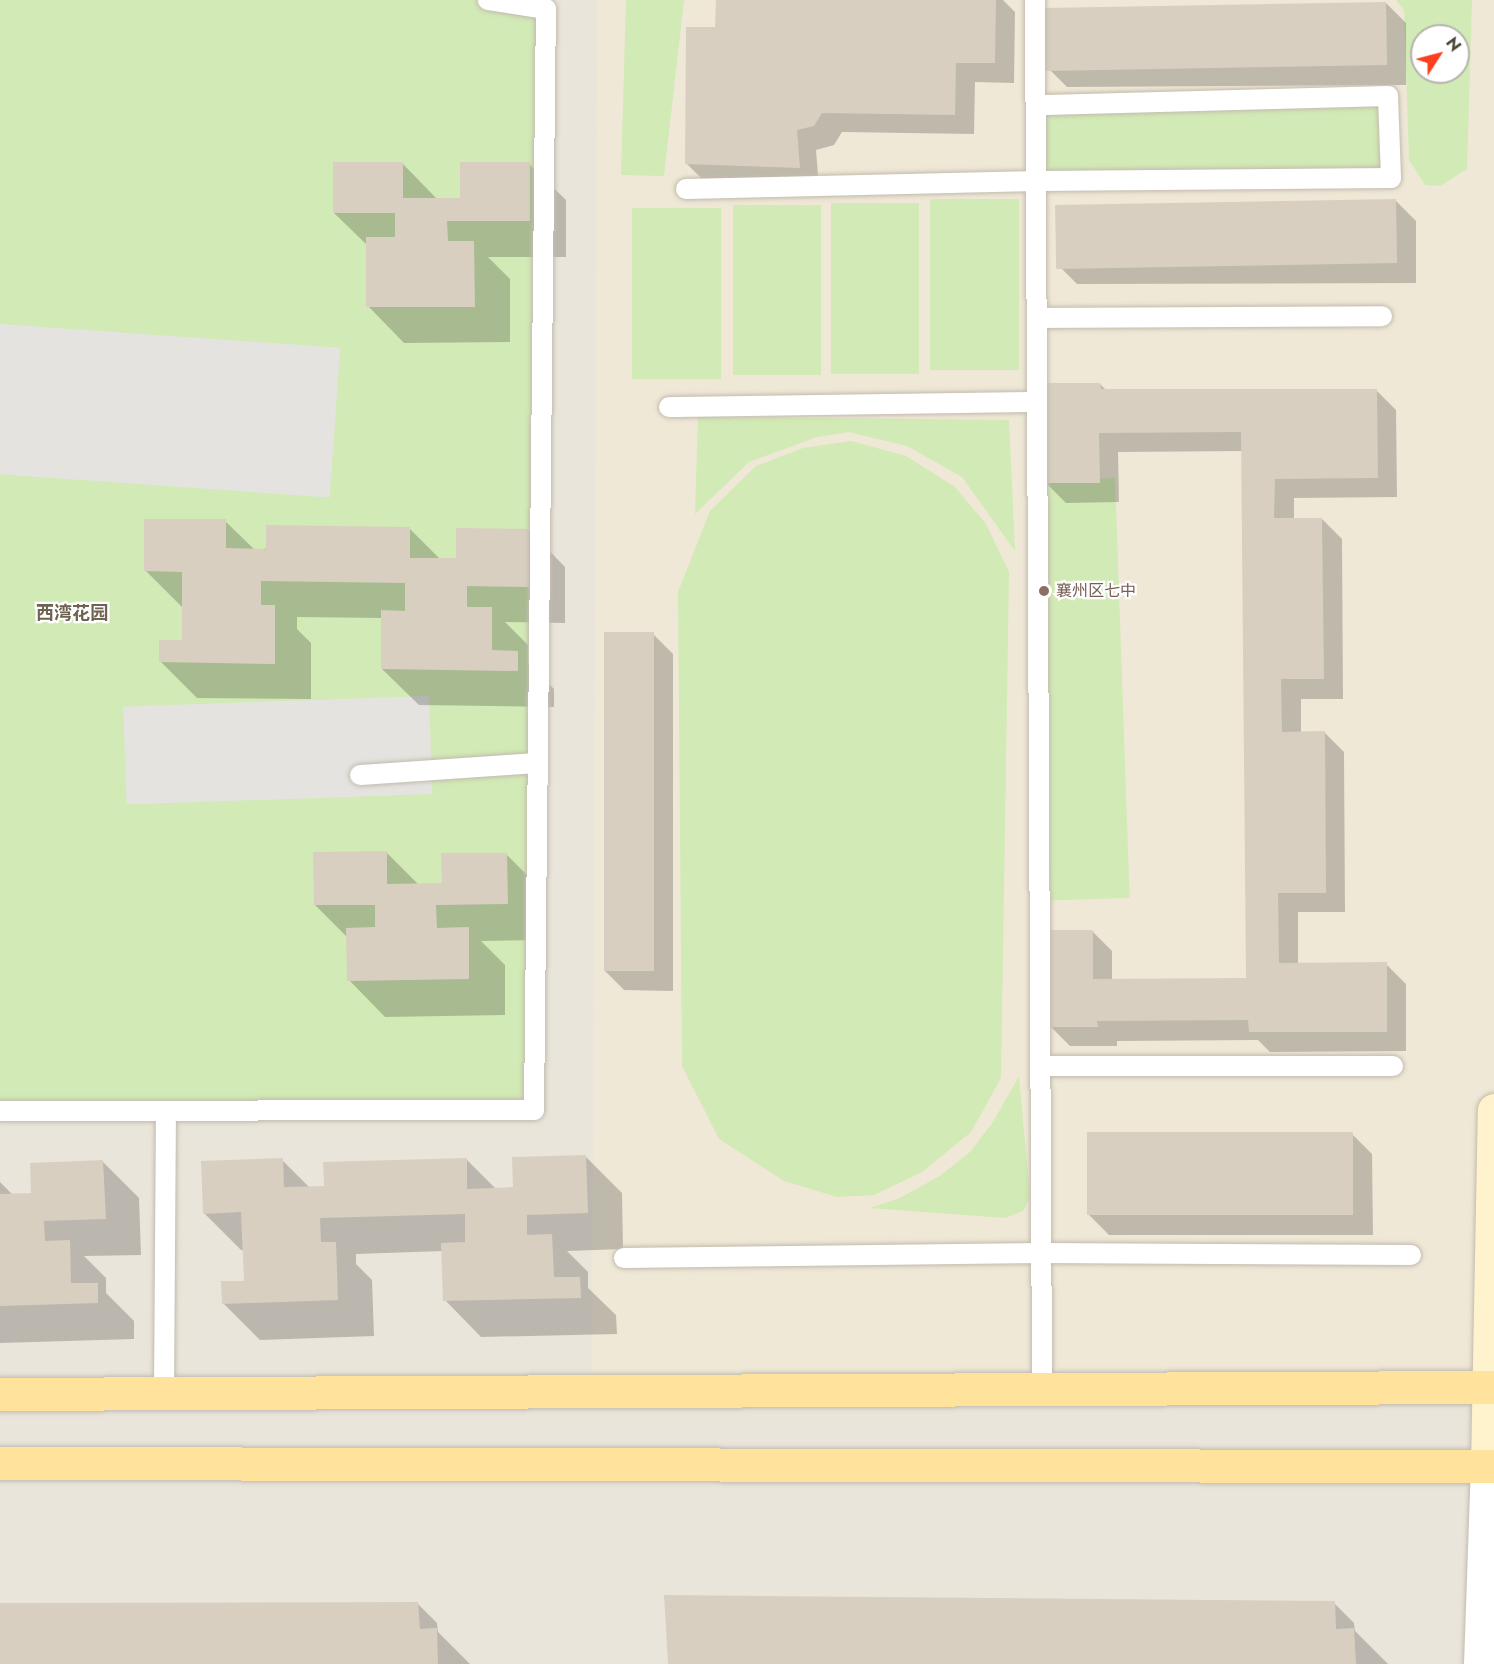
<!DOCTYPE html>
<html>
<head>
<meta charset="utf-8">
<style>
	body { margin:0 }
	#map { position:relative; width:1494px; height:1664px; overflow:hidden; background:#f6f3ec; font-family:Jost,"Noto Sans SC",sans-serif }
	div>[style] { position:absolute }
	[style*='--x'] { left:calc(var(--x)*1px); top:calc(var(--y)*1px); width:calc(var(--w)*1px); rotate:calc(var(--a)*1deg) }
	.residential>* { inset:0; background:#eae5da }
	.education>* { inset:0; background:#efe8d6 }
	.green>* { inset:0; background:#d2eab5; transform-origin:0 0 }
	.parking>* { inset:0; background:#e5e3e0; transform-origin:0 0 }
	.shadow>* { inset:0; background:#0003 }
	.building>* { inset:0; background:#d8cfc1; transform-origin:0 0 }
	.roads { filter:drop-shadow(0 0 2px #c2bbae) drop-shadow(0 0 2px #c2bbae) }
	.lane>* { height:20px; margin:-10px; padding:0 10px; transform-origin:10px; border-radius:10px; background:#fff }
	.street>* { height:33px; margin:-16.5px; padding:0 16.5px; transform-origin:16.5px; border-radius:16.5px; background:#fff }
	.secondary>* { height:33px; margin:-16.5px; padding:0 16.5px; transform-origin:16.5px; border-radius:16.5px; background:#fff3cd }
	.primary>* { height:33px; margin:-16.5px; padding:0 16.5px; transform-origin:16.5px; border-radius:16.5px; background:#ffe39c }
	.dots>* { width:16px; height:16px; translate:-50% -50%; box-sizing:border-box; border:3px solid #fff; border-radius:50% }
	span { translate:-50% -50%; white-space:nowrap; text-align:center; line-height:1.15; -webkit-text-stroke:4.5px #fff; paint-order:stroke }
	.education-label { font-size:16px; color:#785e54 }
	.left { translate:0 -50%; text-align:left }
	.neighbourhood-label { font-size:18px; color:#6e6250; font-weight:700 }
	.north { position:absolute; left:1410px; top:24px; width:60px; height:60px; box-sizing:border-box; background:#fff; border:2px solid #b7b4b0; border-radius:50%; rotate:54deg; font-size:16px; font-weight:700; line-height:24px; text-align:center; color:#4b4439 }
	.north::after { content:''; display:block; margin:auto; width:21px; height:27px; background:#fc3f1d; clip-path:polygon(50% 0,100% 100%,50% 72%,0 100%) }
</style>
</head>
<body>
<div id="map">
	<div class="residential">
		<i style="clip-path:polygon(evenodd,0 0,1494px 0,1494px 1664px,0 1664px,0 0,1422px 36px,1458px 36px,1458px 72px,1422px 72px,1422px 36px)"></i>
	</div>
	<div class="education">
		<i style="clip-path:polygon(evenodd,597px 0,1494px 0,1494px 1110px,1489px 1387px,592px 1391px,597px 0,1422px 36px,1458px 36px,1458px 72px,1422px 72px,1422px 36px)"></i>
	</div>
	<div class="green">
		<i style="clip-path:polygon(0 0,488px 0,546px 9px,534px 1110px,0 1111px)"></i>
		<i style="clip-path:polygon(626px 0,684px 0,664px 176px,621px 175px)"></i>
		<i style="clip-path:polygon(evenodd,1396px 0,1472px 0,1467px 169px,1440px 186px,1425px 185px,1409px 160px,1404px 10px,1396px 0,1422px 36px,1458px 36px,1458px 72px,1422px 72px,1422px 36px)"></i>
		<i style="left:1388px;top:96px;width:82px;height:352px;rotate:88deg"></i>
		<i style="left:930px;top:199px;width:89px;height:171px"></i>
		<i style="left:831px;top:203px;width:88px;height:171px"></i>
		<i style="left:733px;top:205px;width:88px;height:170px"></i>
		<i style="left:632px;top:208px;width:89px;height:171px"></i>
		<i style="clip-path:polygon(698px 417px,1009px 420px,1015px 551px,962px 477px,907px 446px,849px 432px,817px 437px,749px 462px,695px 514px)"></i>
		<i style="clip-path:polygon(851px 441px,906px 456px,955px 487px,986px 524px,1009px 572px,1001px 1078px,971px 1132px,922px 1172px,874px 1195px,837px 1197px,784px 1181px,719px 1139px,682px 1066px,678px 592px,710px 511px,756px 466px,803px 448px)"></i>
		<i style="left:1115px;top:478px;width:420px;height:79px;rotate:88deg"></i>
		<i style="clip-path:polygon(1019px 1076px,1030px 1197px,1023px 1211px,1005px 1218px,870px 1208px,900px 1198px,940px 1176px,970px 1152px,993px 1122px)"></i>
	</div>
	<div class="parking">
		<i style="left:0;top:324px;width:341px;height:150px;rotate:4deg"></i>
		<i style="left:429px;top:696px;width:98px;height:306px;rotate:88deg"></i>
	</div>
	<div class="shadow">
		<i style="clip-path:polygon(717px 0,1003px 0,1015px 12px,1014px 83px,975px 82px,974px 134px,842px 132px,834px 145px,816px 150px,819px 187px,706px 183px,686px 163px,717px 29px)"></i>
		<i style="clip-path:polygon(1386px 3px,1406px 23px,1406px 85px,1067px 87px,1047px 67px)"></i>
		<i style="clip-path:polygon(402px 163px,438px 200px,462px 200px,529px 164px,566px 200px,566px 257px,488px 257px,510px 279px,510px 342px,404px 343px,368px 306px,368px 246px,334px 213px)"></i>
		<i style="clip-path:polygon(1396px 201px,1416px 221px,1416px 283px,1077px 284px,1057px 264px)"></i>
		<i style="clip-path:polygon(1100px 384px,1106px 390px,1376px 390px,1396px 410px,1397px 497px,1294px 498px,1294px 520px,1322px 519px,1342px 539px,1343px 699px,1301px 699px,1301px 733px,1324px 732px,1344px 752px,1345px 912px,1298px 912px,1298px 964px,1386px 964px,1406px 984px,1406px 1051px,1270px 1052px,1258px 1040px,1117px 1041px,1117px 1046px,1070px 1046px,1050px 1026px,1092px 931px,1112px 951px,1112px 980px,1247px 980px,1243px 451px,1118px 452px,1119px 502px,1066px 503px,1046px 483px)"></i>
		<i style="clip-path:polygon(225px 521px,255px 550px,409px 528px,441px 560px,457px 560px,529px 530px,565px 567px,565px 623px,505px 622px,528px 645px,528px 663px,554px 689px,554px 707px,419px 705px,382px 669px,383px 618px,297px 617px,297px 629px,311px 643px,311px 699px,197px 698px,161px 662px,183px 641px,182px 607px,146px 571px)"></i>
		<i style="clip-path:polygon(653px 634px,673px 654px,673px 991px,624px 990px,604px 970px)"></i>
		<i style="clip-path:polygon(386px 852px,419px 885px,443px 885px,506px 854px,543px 891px,544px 940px,481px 941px,505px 965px,505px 1015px,385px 1017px,349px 980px,348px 938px,315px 905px)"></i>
		<i style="clip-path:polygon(1352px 1134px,1372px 1154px,1373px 1235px,1109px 1235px,1089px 1215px)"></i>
		<i style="clip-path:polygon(585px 1156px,622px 1193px,623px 1249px,567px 1251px,588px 1272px,588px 1288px,616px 1315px,617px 1334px,481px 1337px,445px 1300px,443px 1251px,356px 1254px,356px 1264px,372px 1280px,374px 1336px,260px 1340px,223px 1303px,245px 1282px,244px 1250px,241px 1250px,204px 1213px,282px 1160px,310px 1188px,326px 1187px,466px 1159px,496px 1189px,515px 1189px)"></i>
		<i style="clip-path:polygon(103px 1162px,139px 1198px,141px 1255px,84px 1256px,106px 1278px,106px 1293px,134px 1321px,134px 1339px,0 1343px,0 1182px,13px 1195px,33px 1195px)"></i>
		<i style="clip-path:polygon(417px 1603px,437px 1623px,438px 1632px,470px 1664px,0 1664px,0 1604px)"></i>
		<i style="clip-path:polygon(1334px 1603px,1354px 1623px,1355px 1631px,1388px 1664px,669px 1664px)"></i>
	</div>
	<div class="building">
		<i style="clip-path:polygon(716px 0,996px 0,995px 63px,956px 63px,955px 115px,822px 113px,814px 126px,797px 130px,800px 168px,685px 164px,686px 27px,715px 27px)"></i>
		<i style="left:1386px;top:2px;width:63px;height:342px;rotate:89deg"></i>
		<i style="clip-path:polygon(333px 162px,403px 162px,403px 198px,460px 198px,460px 162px,530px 162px,530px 221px,447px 221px,448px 241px,474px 241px,475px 307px,366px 307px,366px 237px,395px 237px,395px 213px,333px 213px)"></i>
		<i style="left:1396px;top:199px;width:64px;height:341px;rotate:89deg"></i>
		<i style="clip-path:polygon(1044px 383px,1100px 383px,1101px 389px,1377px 389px,1378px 478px,1275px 479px,1274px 518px,1322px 518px,1324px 679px,1281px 679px,1282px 732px,1325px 731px,1326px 893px,1278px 893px,1279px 963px,1387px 962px,1387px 1032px,1249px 1032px,1248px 1020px,1097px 1021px,1098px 1027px,1048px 1027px,1048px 930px,1093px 930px,1093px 979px,1246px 978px,1241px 432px,1099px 433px,1100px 483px,1045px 483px)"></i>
		<i style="clip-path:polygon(144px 519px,226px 519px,226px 548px,266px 549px,266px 525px,410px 527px,410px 558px,456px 558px,456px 528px,529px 529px,529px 587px,467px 586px,467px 607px,492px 607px,492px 650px,518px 651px,518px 671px,381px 669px,381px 610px,405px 611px,405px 583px,261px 581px,261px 605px,275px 605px,275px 664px,159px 662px,159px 640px,182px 640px,182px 572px,144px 571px)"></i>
		<i style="left:604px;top:632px;width:50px;height:339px"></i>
		<i style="clip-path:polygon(387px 851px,387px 884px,442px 883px,441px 853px,507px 853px,508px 904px,436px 905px,437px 928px,469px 927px,469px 979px,347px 981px,346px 928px,375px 927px,375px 905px,314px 905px,313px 852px)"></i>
		<i style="left:1353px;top:1132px;width:83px;height:266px;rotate:90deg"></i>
		<i style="clip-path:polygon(586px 1155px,588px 1213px,527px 1215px,527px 1235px,552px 1234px,554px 1277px,580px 1277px,581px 1298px,443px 1301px,441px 1243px,465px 1242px,465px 1214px,320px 1218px,321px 1242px,336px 1242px,338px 1300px,222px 1304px,221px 1281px,244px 1281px,241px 1212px,203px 1214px,201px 1161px,283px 1158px,284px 1187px,324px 1186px,323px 1162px,467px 1158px,467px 1189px,513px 1187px,512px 1157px)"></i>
		<i style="clip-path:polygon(103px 1160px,106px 1219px,44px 1221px,45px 1241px,70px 1240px,71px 1283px,98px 1283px,98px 1303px,0 1306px,0 1194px,31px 1193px,30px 1163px)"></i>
		<i style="clip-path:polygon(664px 1595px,1335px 1601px,1336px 1629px,1354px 1628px,1356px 1664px,668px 1664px)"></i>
		<i style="clip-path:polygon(418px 1602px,420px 1629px,437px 1628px,438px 1664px,0 1664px,0 1603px)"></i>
	</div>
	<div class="roads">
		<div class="lane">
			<i style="--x:1035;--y:0;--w:1389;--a:89.71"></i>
			<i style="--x:686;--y:189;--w:351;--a:-1.3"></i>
			<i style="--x:1037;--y:181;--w:354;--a:-0.5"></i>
			<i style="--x:1391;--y:178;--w:82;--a:-92.1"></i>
			<i style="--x:1388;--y:96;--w:352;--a:178.5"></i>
			<i style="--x:1037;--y:318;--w:345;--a:-0.3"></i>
			<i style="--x:669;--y:407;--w:368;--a:-0.8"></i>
			<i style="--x:360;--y:775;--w:178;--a:-3.9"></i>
			<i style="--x:1040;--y:1066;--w:353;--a:0"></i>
			<i style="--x:0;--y:1111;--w:534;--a:-0.11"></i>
			<i style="--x:534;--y:1110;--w:1101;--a:-89.38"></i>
			<i style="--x:546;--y:9;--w:59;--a:-171.2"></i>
			<i style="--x:624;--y:1258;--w:417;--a:-0.7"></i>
			<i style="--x:1041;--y:1253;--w:370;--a:0.3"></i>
			<i style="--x:164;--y:1393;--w:282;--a:-89.6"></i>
		</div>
		<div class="street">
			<i style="--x:1480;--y:1664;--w:198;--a:-88"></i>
		</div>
		<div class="secondary">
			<i style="--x:1487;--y:1466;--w:356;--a:-88.9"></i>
		</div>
		<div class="primary">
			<i style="--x:0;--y:1394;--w:1494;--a:-0.27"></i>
			<i style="--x:0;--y:1463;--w:1494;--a:0.12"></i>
		</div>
	</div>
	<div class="dots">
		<i style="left:1044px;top:591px;background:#8d6e63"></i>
	</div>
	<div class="education-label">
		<span class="left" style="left:1056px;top:591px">襄州区七中</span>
	</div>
	<div class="neighbourhood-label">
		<span style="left:72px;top:613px">西湾花园</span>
	</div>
	<div class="north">N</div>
</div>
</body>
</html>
